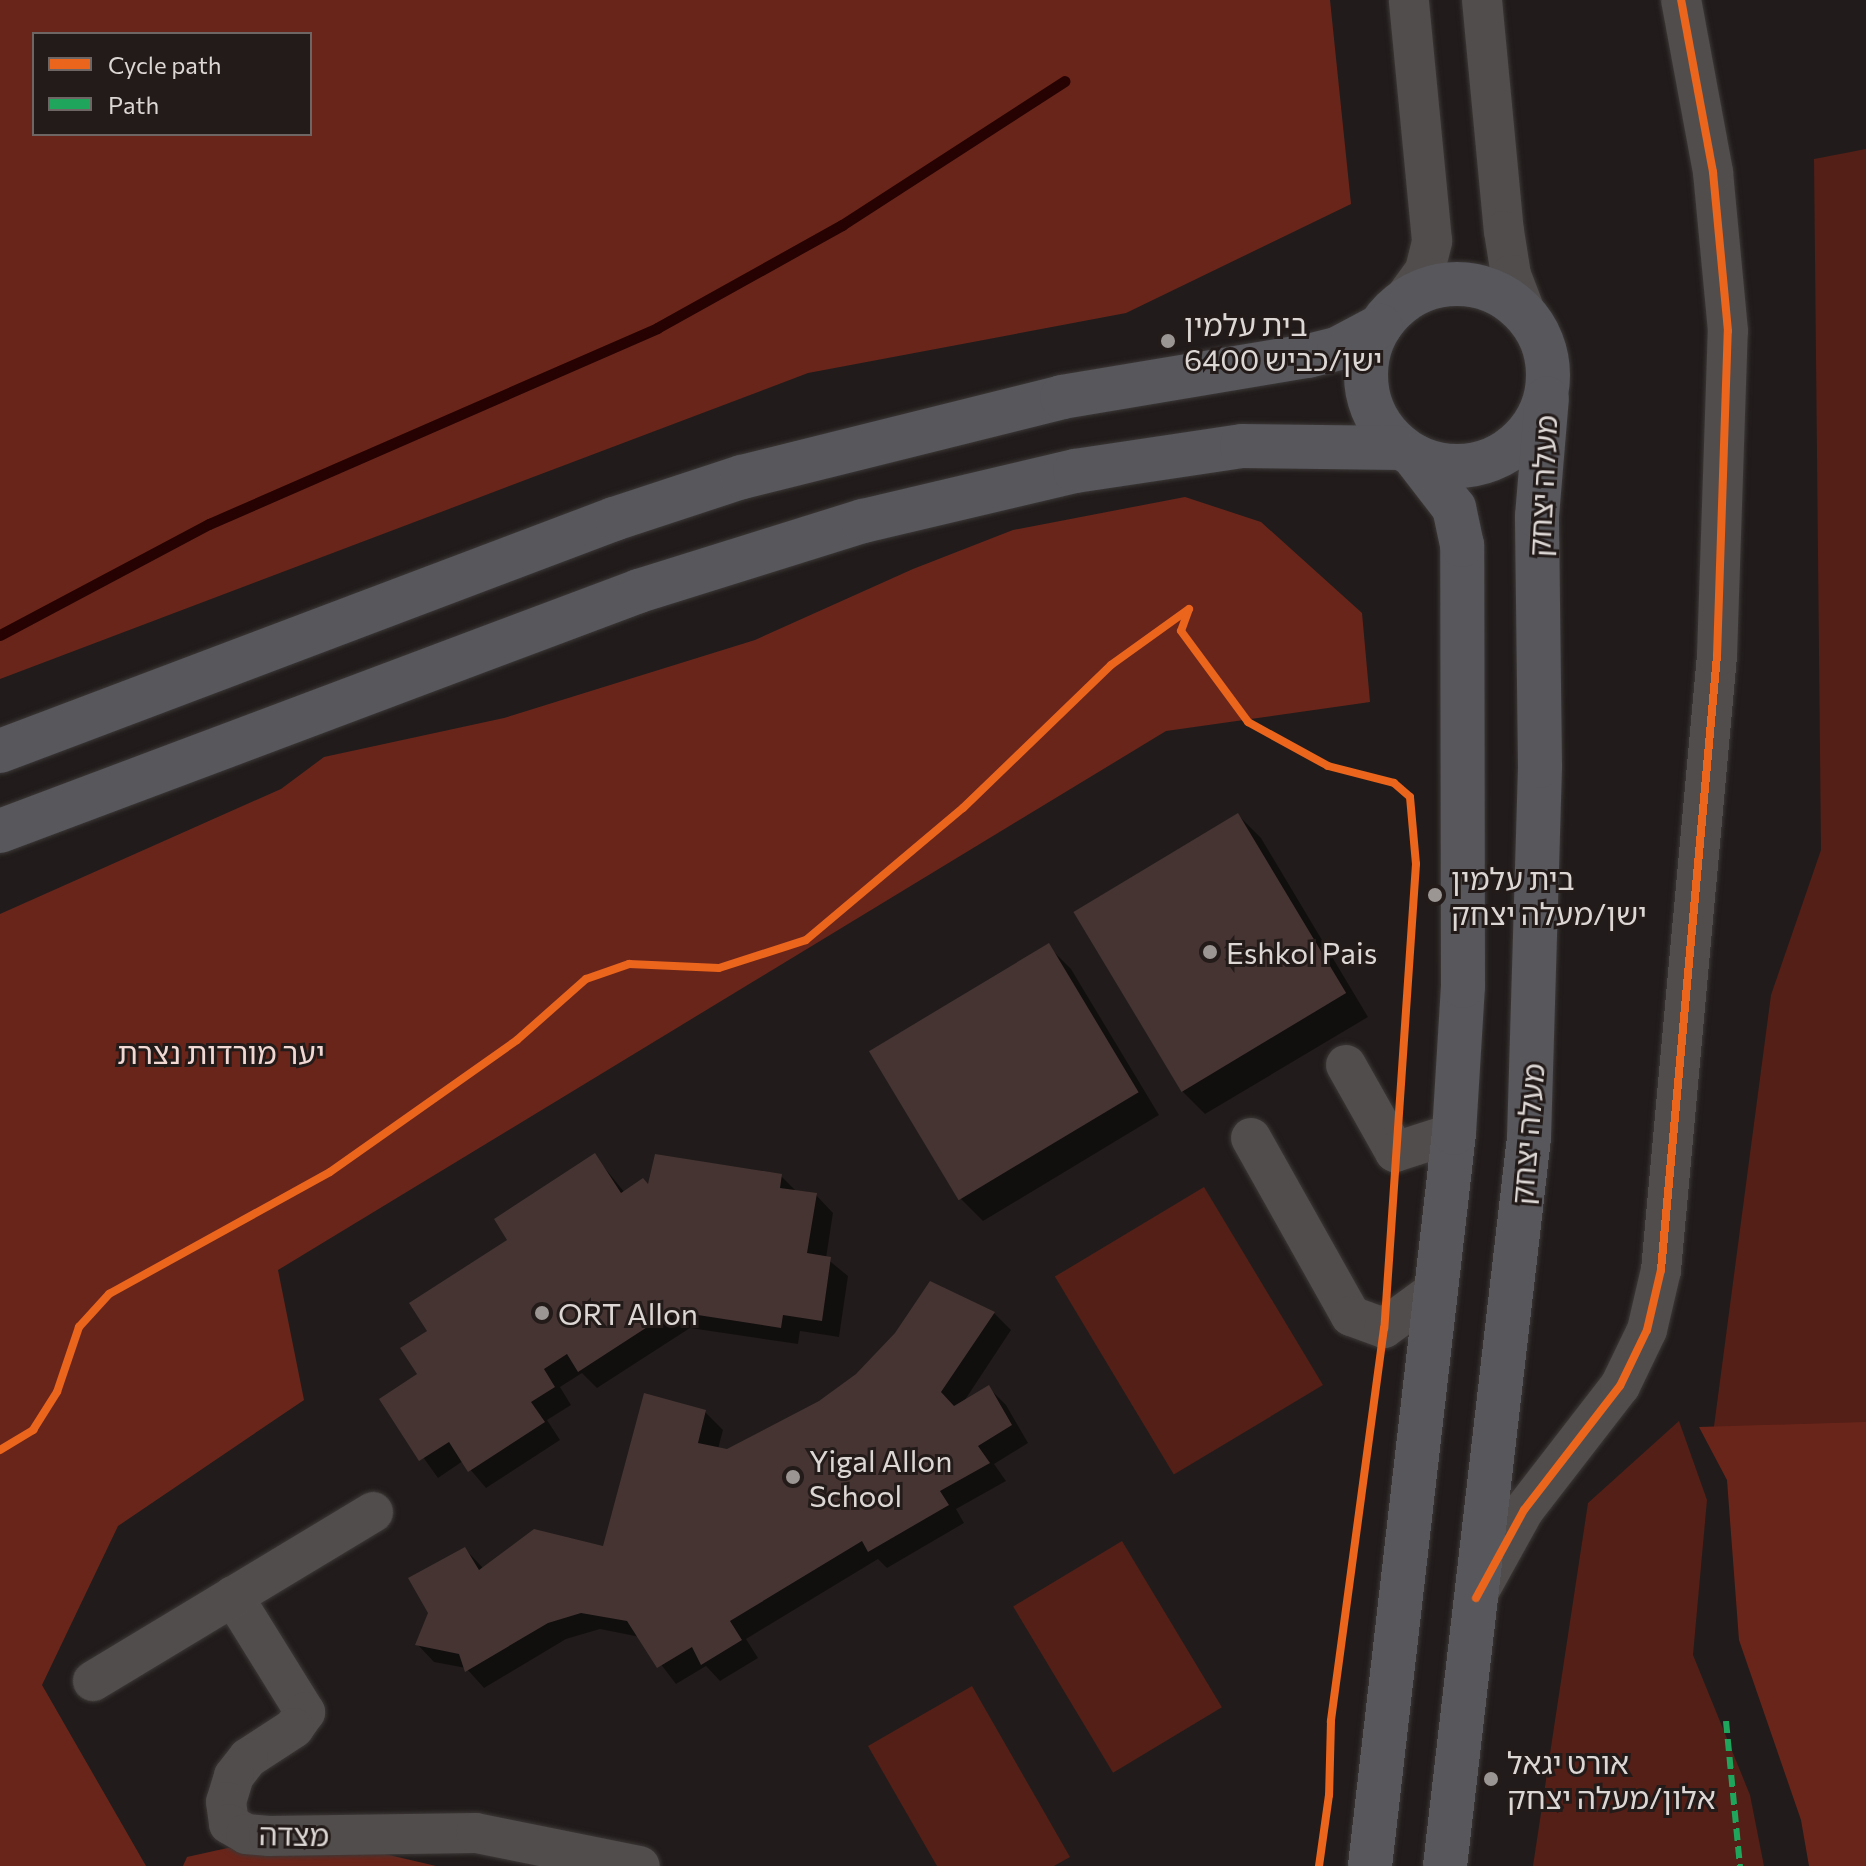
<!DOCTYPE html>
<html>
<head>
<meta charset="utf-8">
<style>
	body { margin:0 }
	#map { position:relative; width:1866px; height:1866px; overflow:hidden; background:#211c1b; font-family:Commissioner,"Noto Sans Hebrew",sans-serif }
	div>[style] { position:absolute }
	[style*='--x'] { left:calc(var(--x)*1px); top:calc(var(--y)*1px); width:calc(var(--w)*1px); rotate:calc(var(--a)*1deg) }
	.green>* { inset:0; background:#531f17; transform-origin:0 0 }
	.forest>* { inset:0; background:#6a251a }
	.shadow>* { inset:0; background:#0007 }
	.stream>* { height:11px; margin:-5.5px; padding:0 5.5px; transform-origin:5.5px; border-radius:5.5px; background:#260302 }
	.building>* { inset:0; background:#453432; transform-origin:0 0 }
	.roads { filter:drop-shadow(0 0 2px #3c3837) drop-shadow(0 0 2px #3c3837) }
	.minor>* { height:40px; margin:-20px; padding:0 20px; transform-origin:20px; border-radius:20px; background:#514d4c }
	.major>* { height:44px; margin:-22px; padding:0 22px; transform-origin:22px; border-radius:22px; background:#57575c }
	.major>.ring { margin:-22px; padding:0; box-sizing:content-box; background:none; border:44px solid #57575c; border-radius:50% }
	.quiet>* { height:6px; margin-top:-3px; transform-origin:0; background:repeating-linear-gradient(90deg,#20a55d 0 12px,transparent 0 18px) }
	.cycleway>* { height:8px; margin:-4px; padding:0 4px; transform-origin:4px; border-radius:4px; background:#eb651d }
	.dots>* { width:22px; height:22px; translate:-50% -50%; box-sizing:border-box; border:4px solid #231b19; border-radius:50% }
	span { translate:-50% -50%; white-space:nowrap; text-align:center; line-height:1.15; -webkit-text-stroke:6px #231b19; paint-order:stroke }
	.poi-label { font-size:30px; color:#dcd6d5 }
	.left { translate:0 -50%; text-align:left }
	.street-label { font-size:30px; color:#dcd6d5 }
	.park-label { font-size:30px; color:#f1d8d3 }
	.legend { position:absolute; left:32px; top:32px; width:280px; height:104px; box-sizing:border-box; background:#231b19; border:2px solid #6d6664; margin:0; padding:10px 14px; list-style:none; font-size:24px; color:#dcd6d5 }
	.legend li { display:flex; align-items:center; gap:16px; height:40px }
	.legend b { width:40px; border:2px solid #6d6664 }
</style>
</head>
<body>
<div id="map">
	<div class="green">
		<i style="clip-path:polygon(1866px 149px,1866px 1425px,1713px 1434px,1771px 995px,1821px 850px,1814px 159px)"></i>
		<i style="left:1204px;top:1187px;width:231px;height:174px;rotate:59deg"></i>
		<i style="clip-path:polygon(1679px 1421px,1707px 1500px,1693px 1655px,1750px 1795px,1764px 1866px,1533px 1866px,1588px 1503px)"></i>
		<i style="left:1122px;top:1541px;width:194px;height:127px;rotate:59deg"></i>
		<i style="clip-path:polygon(972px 1686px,1070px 1857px,1054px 1866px,937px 1866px,868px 1746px)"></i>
	</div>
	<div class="forest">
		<i style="clip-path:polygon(evenodd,0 0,1330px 0,1351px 204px,1126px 313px,808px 373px,0 679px,0 0,34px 34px,310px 34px,310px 134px,34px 134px,34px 34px)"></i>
		<i style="clip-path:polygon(1185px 497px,1261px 522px,1362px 613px,1370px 702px,1166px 731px,278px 1270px,304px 1400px,118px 1526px,42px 1685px,146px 1866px,0 1866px,0 914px,281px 789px,324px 757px,504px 718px,755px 640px,913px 569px,1013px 530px)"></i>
		<i style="clip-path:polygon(1866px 1422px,1866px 1866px,1809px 1866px,1801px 1820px,1739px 1640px,1727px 1480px,1699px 1427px)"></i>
		<i style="clip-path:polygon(250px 1843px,342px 1844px,436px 1866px,183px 1866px,187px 1857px)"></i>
	</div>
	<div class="shadow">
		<i style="clip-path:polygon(1238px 815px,1261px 838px,1368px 1017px,1205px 1114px,1182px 1091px)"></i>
		<i style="clip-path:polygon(1048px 946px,1071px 969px,1159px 1115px,983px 1221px,960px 1198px)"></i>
		<i style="clip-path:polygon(595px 1156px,625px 1193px,781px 1176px,798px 1193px,816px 1195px,833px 1213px,826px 1258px,848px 1276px,839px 1337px,800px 1331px,798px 1344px,690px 1328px,597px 1388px,582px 1373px,560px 1387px,571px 1405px,547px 1420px,560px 1440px,486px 1488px,463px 1461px,438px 1478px,382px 1400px,420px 1375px,430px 1331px)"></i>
		<i style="clip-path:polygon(994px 1313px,1011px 1330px,963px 1403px,989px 1388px,1006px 1405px,1028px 1443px,994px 1464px,1006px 1481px,956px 1509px,964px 1523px,887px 1568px,878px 1559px,746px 1639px,758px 1658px,720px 1681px,706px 1666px,676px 1684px,640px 1637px,600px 1629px,566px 1639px,484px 1688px,466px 1668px,434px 1662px,417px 1644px,465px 1549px,484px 1569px,604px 1548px,705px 1412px,723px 1430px,718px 1449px,728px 1451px)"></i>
	</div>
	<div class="stream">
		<i style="--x:0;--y:635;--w:237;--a:-28"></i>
		<i style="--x:209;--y:524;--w:489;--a:-23.6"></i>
		<i style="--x:657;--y:328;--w:212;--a:-29.1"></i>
		<i style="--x:842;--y:225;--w:265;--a:-32.9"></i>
	</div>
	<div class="building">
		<i style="left:1238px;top:813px;width:210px;height:192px;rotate:59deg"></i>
		<i style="left:1049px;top:943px;width:174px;height:210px;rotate:59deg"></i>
		<i style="clip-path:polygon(595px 1153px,621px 1193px,643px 1178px,648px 1184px,655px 1154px,782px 1174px,780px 1188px,817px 1193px,807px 1253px,831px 1257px,822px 1321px,783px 1315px,781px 1328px,672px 1311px,578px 1372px,567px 1354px,544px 1369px,555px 1387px,531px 1402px,545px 1422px,468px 1472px,449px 1442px,419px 1461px,379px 1399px,417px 1374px,400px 1348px,427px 1331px,409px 1303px,507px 1240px,494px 1219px)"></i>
		<i style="clip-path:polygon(930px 1281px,995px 1312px,941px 1392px,954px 1406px,989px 1385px,1012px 1425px,978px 1446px,990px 1463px,940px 1491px,949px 1505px,868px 1552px,862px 1541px,730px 1621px,742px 1640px,701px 1665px,692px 1647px,657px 1668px,627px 1621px,581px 1613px,548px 1623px,465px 1672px,459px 1654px,415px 1645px,428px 1613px,408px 1578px,465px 1547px,479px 1570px,534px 1529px,603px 1546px,644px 1393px,706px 1410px,698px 1443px,727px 1449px,819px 1401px,856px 1374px,895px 1333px)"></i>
	</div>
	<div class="roads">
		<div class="minor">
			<i style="--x:1482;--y:0;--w:232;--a:84.6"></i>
			<i style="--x:1504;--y:231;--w:45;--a:81"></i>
			<i style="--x:1511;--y:275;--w:42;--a:69"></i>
			<i style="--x:1402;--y:302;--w:39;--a:-54"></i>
			<i style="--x:1425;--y:270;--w:30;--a:-76"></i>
			<i style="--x:1432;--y:241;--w:242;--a:-95.5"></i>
			<i style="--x:1346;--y:1065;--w:100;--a:60.6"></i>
			<i style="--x:1395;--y:1152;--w:62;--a:-17.9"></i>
			<i style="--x:1251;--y:1138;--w:204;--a:60.7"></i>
			<i style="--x:1351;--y:1316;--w:35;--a:20"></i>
			<i style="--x:1384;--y:1328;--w:64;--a:-36.2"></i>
			<i style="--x:1478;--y:1593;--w:95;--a:-61"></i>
			<i style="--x:1524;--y:1510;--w:157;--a:-52.3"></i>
			<i style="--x:1620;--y:1386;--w:62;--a:-64.3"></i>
			<i style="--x:1647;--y:1330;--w:62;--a:-76.9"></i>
			<i style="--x:1661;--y:1270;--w:617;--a:-84.79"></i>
			<i style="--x:1717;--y:656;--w:325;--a:-88.1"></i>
			<i style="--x:1728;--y:331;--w:160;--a:-95.4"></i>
			<i style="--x:1713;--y:172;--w:175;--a:-100.5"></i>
			<i style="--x:233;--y:1596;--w:137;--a:58.2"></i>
			<i style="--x:305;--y:1712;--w:19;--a:125"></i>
			<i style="--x:294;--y:1728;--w:55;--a:146.9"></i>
			<i style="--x:248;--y:1758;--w:23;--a:128"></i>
			<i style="--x:234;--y:1776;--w:27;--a:107"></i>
			<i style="--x:226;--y:1802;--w:22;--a:82"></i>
			<i style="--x:229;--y:1824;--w:20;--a:30"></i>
			<i style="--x:246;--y:1834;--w:23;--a:5"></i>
			<i style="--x:269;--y:1836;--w:207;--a:-0.8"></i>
			<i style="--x:476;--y:1833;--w:167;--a:11.4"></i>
			<i style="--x:93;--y:1681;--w:327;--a:-31.1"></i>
		</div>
		<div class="major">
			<i class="ring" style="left:1366px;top:284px;width:138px;height:138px"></i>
			<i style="--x:0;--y:751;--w:656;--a:-20.7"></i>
			<i style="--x:614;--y:519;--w:135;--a:-18.2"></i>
			<i style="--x:742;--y:477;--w:330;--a:-14"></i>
			<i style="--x:1062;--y:397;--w:249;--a:-9.5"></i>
			<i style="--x:1308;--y:356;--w:32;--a:-14"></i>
			<i style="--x:1339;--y:348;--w:47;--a:-28.2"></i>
			<i style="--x:0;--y:831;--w:683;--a:-20.59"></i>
			<i style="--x:639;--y:591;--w:235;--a:-17.4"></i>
			<i style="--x:863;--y:521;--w:218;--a:-13.3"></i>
			<i style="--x:1075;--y:471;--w:169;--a:-8.5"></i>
			<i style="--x:1242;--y:446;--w:158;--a:0.7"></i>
			<i style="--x:1370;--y:1866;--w:738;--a:-83.46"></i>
			<i style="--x:1454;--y:1133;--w:147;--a:-86.5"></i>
			<i style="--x:1463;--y:986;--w:441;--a:-90.1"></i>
			<i style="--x:1462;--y:545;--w:38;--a:-102"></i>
			<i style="--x:1454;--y:508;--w:66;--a:-127.6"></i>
			<i style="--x:1445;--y:1866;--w:733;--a:-83.42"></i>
			<i style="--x:1529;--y:1138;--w:372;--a:-88.3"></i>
			<i style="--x:1540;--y:766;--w:250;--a:-90.7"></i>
			<i style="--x:1537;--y:516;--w:118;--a:-85.2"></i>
		</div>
	</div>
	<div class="quiet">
		<i style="--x:1726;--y:1721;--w:146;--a:84.5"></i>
	</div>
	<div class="cycleway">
		<i style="--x:0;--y:1450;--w:39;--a:-31"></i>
		<i style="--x:33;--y:1430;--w:45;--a:-57.7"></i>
		<i style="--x:57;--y:1392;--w:69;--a:-71.3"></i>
		<i style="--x:79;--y:1327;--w:45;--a:-47.7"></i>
		<i style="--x:109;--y:1294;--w:252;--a:-28.9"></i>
		<i style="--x:330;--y:1172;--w:229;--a:-35.2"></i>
		<i style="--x:517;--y:1040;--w:92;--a:-41.5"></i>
		<i style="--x:586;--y:979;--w:46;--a:-19.2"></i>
		<i style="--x:629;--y:964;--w:90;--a:2.5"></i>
		<i style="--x:719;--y:968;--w:91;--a:-17.8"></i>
		<i style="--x:806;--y:940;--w:205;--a:-40.1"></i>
		<i style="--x:963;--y:808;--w:206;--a:-44"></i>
		<i style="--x:1111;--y:665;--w:96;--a:-35.7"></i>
		<i style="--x:1189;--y:609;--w:23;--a:110"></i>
		<i style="--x:1181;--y:631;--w:113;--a:53.6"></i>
		<i style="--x:1248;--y:722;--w:91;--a:28.8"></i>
		<i style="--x:1328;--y:766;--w:68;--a:14.4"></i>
		<i style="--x:1394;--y:783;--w:21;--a:41"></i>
		<i style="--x:1410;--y:797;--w:67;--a:84.9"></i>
		<i style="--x:1416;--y:864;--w:465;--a:93.9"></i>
		<i style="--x:1384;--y:1328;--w:397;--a:97.7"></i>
		<i style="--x:1331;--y:1721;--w:74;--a:91.5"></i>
		<i style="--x:1329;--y:1795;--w:72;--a:98"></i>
		<i style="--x:1476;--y:1598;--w:100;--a:-61.4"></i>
		<i style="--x:1524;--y:1510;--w:157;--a:-52.3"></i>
		<i style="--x:1620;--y:1386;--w:62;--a:-64.3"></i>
		<i style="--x:1647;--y:1330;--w:62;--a:-76.9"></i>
		<i style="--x:1661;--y:1270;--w:617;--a:-84.79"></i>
		<i style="--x:1717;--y:656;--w:325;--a:-88.1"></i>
		<i style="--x:1728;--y:331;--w:160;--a:-95.4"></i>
		<i style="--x:1713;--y:172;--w:175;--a:-100.5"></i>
	</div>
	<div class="dots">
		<i style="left:1168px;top:341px;background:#9b9594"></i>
		<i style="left:1435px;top:895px;background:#9b9594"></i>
		<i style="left:1210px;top:952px;background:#9b9594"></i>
		<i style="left:542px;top:1313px;background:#9b9594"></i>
		<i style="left:793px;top:1477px;background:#9b9594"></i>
		<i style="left:1491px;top:1779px;background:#9b9594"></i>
	</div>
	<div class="poi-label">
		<span class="left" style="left:1184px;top:341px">בית עלמין<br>ישן/כביש 6400</span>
		<span class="left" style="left:1451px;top:895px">בית עלמין<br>ישן/מעלה יצחק</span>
		<span class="left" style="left:1226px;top:952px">Eshkol Pais</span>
		<span class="left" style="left:558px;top:1313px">ORT Allon</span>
		<span class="left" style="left:809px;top:1477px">Yigal Allon<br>School</span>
		<span class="left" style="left:1507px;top:1779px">אורט יגאל<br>אלון/מעלה יצחק</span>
	</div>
	<div class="street-label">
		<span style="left:1542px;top:486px;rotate:-87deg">מעלה יצחק</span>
		<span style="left:1527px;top:1134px;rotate:-85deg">מעלה יצחק</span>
		<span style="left:294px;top:1834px;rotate:1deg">מצדה</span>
	</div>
	<div class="park-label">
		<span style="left:221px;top:1052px">יער מורדות נצרת</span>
	</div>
	<ul class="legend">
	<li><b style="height:10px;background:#eb651d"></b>Cycle path</li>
	<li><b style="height:10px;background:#20a55d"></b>Path</li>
	</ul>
</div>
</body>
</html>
